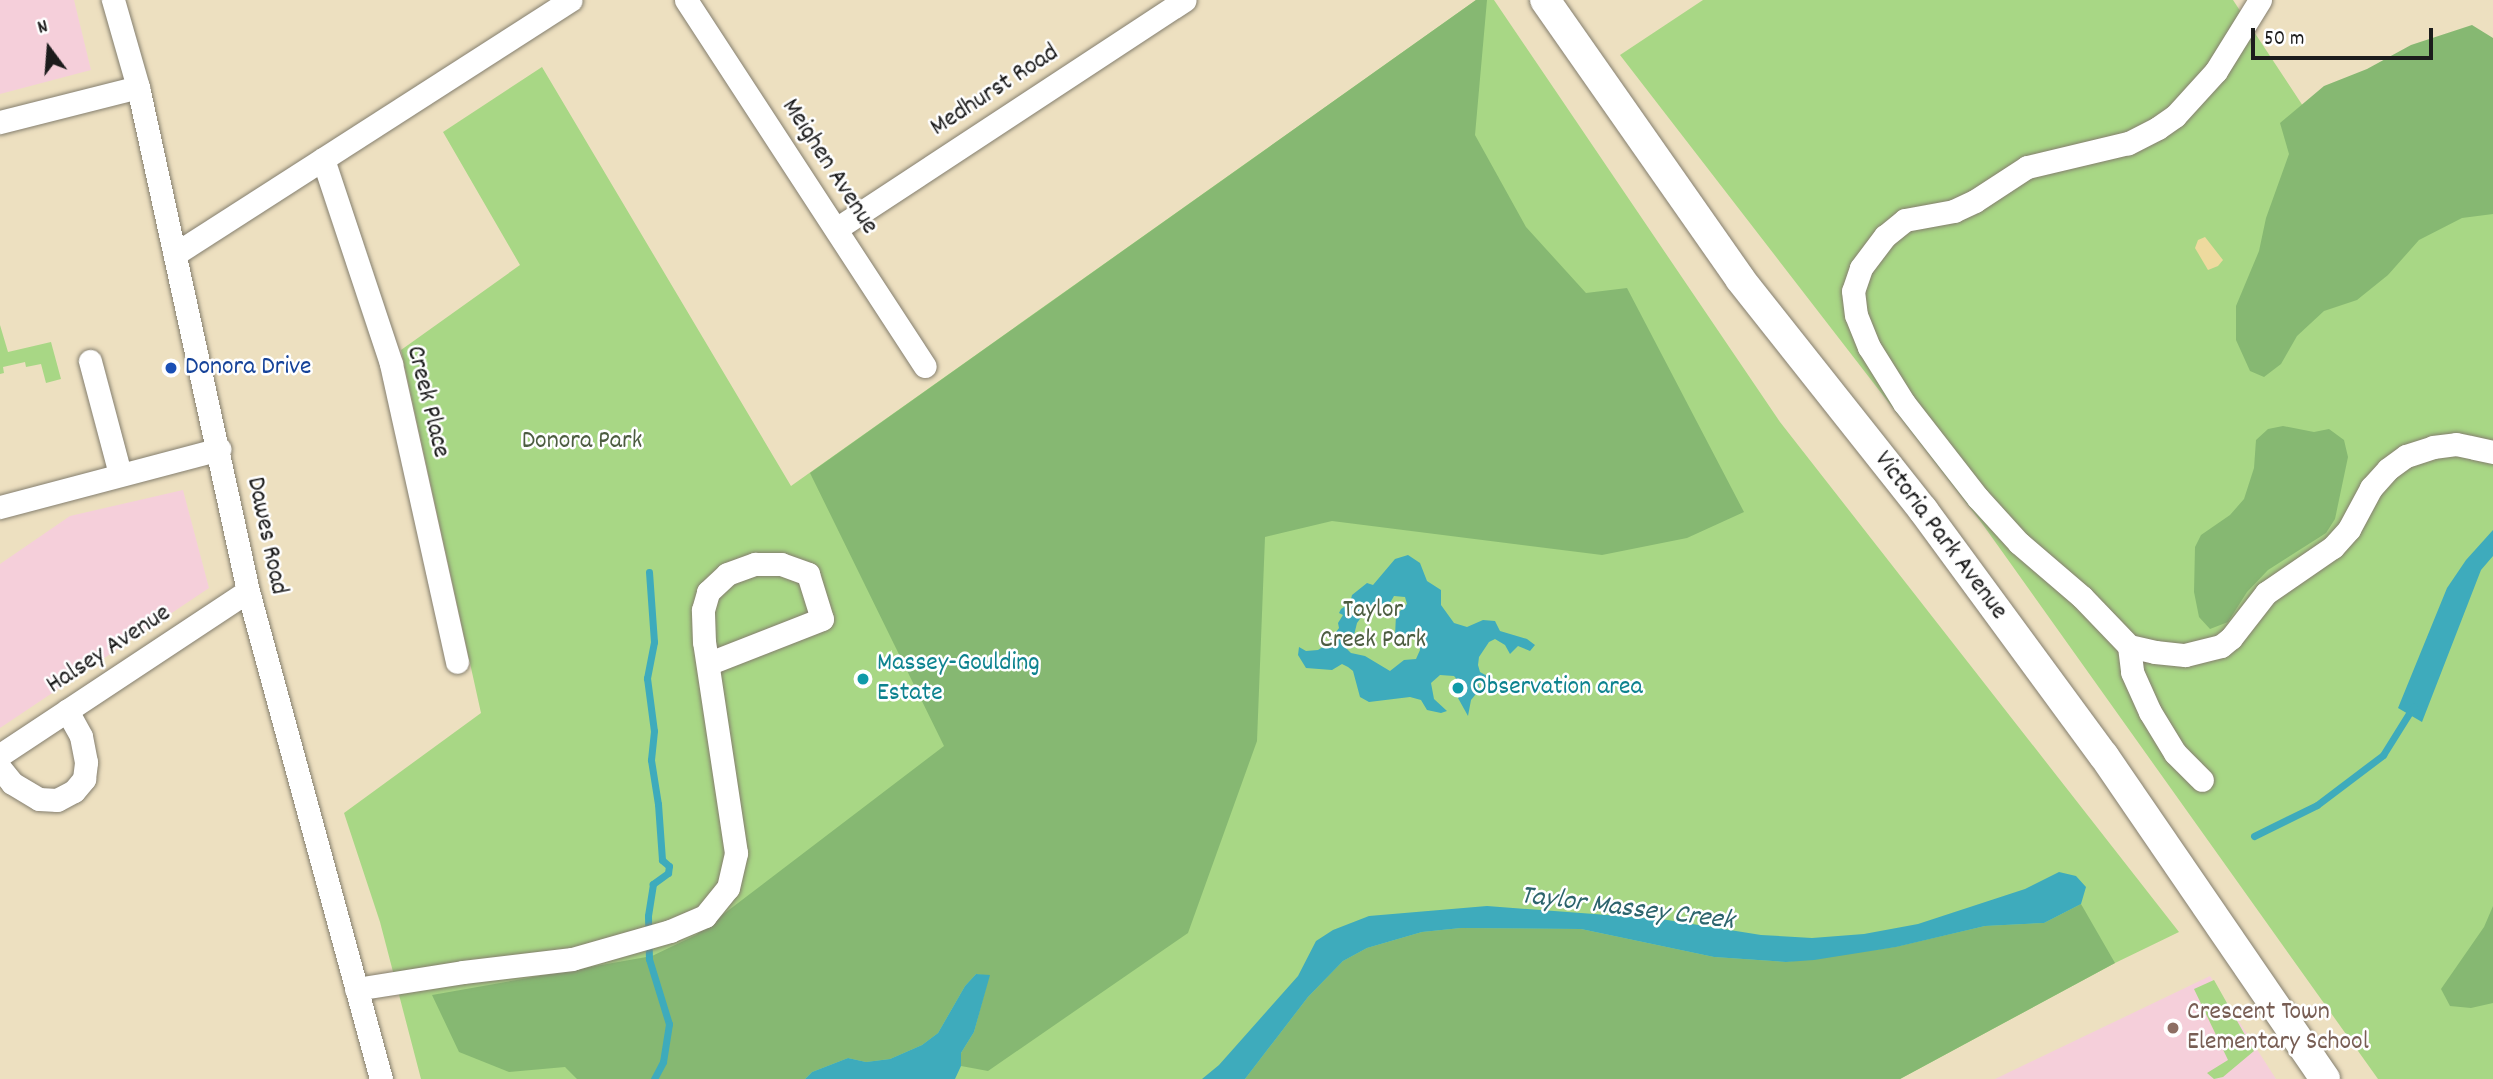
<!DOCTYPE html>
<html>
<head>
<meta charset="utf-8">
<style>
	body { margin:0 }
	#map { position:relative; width:2493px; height:1079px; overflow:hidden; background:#ede0c0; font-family:Dekko,sans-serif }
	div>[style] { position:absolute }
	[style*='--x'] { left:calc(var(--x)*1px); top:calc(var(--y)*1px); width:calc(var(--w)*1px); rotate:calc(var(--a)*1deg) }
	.built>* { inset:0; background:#f5cfda }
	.green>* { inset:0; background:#a8d785 }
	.forest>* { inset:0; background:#86b872 }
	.sand>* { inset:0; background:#eeda9e }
	.water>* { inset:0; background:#3eabbc }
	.stream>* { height:7px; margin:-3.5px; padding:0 3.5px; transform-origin:3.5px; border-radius:3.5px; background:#3eabbc }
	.roads { filter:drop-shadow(0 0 2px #847e6e) drop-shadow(0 0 2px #847e6e) }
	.minor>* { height:23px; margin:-11.5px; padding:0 11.5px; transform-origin:11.5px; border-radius:11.5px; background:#fff }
	.major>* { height:30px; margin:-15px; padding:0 15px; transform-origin:15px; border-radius:15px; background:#fff }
	.dots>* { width:19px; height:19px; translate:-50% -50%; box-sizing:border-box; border:4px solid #fff; border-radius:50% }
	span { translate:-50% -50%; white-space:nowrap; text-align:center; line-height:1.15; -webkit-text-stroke:5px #fff; paint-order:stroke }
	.street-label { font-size:26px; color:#1c1c1c }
	.transit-label { font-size:26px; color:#164399 }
	.left { translate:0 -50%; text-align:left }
	.park-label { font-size:26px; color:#4d5d41 }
	.culture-label { font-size:26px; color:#0d838f }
	.education-label { font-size:26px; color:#785e54 }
	.water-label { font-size:28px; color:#2d646c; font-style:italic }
	.north { position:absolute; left:14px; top:14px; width:70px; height:70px; -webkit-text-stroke:5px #fff; paint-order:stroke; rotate:344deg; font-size:19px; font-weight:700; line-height:28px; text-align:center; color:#1c1c1c }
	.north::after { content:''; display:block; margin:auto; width:24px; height:32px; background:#1c1c1c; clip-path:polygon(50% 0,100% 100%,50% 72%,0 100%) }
	.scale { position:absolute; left:2251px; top:28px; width:182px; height:32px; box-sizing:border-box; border:4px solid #1c1c1c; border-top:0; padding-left:9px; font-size:21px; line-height:24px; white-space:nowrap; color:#1c1c1c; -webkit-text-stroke:5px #fff; paint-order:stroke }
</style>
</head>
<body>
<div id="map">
	<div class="built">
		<i style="clip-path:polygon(0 0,74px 0,91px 70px,0 94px)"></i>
		<i style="clip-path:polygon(183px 490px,209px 588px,0 728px,0 564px,70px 516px)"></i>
		<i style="clip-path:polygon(2210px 976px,2276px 1079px,1995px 1079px)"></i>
	</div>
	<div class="green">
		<i style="clip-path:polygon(1476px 0,1494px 0,1780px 422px,2179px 932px,2115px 963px,1900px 1079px,421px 1079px,380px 922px,344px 813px,481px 713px,401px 350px,520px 265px,443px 132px,542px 67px,791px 486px)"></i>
		<i style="clip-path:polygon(1703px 0,2233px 0,2332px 150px,2493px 78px,2493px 1079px,2378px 1079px,1981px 522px,1620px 55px)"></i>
		<i style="clip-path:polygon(0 325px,8px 352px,51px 342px,61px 379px,46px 383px,41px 364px,26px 367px,25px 362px,3px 367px,4px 373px,0 374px)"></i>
		<i style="clip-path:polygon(2214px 980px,2254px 1051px,2223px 1077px,2214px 1079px,2207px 1073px,2228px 1060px,2194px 989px)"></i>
	</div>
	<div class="forest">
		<i style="clip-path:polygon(1476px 0,1487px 0,1475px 135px,1526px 227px,1586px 293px,1627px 288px,1744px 512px,1687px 538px,1602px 555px,1332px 521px,1265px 537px,1257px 741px,1188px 933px,988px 1071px,961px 1066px,961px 1053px,974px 1032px,989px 976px,976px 974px,965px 986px,938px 1033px,922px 1045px,890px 1059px,866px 1062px,848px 1058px,812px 1072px,805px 1079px,577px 1079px,565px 1067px,509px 1072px,459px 1052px,432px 995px,652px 956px,696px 935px,944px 746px,810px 473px)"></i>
		<i style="clip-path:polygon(2472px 25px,2493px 38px,2493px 214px,2462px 218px,2419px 240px,2388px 275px,2357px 300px,2324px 311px,2297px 336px,2281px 364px,2264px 377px,2250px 371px,2236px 340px,2236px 306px,2259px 251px,2266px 218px,2289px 154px,2280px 123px,2324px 86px,2367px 69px,2411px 45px)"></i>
		<i style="clip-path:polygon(2283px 426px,2314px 432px,2329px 429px,2344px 440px,2348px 457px,2335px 519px,2326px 533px,2268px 570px,2247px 592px,2228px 622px,2210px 629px,2199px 617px,2194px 592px,2195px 547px,2201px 535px,2230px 515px,2244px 499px,2254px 468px,2256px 440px,2268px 429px)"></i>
		<i style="clip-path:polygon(2081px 904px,2115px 963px,1900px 1079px,1245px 1079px,1308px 997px,1343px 961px,1367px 948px,1422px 932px,1461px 928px,1581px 929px,1714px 957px,1786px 962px,1895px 947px,1985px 926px,2044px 923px)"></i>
		<i style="clip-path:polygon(2493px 906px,2493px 1003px,2471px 1008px,2450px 1006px,2441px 989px,2484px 927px)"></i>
	</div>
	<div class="sand">
		<i style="clip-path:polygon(2205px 237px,2223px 260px,2218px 266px,2208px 270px,2195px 248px,2198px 240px)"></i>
	</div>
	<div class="water">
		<i style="clip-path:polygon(2493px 530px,2493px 556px,2481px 570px,2422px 722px,2398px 708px,2447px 588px,2466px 560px)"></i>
		<i style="clip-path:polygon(evenodd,1408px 555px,1420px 563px,1427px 581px,1441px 590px,1441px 605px,1454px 623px,1467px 627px,1483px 620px,1495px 621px,1500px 631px,1527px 639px,1535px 645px,1530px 651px,1518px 646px,1510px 654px,1505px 645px,1495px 639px,1489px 642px,1479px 657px,1478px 665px,1480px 672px,1489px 677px,1477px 680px,1480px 689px,1471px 700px,1468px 716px,1458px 698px,1462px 694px,1463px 687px,1454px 676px,1440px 675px,1431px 683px,1434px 699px,1447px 711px,1441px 713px,1427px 710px,1421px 700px,1410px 697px,1369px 702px,1360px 697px,1353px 671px,1348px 667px,1342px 664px,1332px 670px,1306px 668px,1298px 655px,1299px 647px,1306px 651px,1318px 650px,1327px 644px,1339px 628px,1338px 623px,1343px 615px,1339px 613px,1341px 609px,1350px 603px,1352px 595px,1367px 583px,1373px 585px,1395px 559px,1408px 555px,1394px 596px,1405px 597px,1407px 604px,1396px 615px,1395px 636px,1418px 635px,1420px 650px,1416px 659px,1404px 660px,1390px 671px,1365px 656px,1351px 653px,1344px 646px,1354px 635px,1357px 623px,1365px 612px,1386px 610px,1394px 596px)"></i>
		<i style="clip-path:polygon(2059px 872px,2076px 876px,2086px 887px,2081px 904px,2044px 923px,1985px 926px,1896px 947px,1814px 960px,1786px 962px,1714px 957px,1581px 929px,1461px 928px,1422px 932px,1367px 948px,1343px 961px,1308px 997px,1245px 1079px,1202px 1079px,1219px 1065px,1298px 976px,1316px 941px,1333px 930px,1369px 916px,1487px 906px,1661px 919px,1761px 935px,1812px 938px,1864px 934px,1918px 924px,2025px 889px)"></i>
		<i style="clip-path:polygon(976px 974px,990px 975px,974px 1032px,961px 1053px,961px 1066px,955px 1079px,805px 1079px,812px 1072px,848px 1058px,866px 1062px,890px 1059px,922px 1045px,938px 1033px,965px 986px)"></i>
	</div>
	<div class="stream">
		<i style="--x:649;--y:572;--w:70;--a:85.9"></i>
		<i style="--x:654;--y:642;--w:37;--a:101"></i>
		<i style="--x:647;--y:678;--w:53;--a:82.5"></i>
		<i style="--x:654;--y:731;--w:29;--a:96"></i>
		<i style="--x:651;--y:760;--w:45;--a:81"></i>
		<i style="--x:658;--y:804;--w:56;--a:85.9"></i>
		<i style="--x:662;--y:860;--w:9;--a:41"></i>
		<i style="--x:669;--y:866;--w:7;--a:98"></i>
		<i style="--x:668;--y:873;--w:19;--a:144"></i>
		<i style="--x:653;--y:884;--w:32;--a:99"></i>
		<i style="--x:648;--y:916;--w:43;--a:88.7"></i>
		<i style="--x:649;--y:959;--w:68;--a:72.9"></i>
		<i style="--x:669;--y:1024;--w:38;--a:99"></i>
		<i style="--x:663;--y:1062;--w:19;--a:118"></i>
		<i style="--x:2254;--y:836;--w:70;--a:-26.2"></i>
		<i style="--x:2317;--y:805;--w:83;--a:-37.1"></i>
		<i style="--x:2383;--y:755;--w:57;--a:-58"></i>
	</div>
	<div class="roads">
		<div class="minor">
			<i style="--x:113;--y:0;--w:91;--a:74"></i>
			<i style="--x:138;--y:87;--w:516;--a:77.69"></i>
			<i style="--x:248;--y:591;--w:506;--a:74.75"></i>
			<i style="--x:686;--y:0;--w:437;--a:56.9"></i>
			<i style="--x:2260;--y:0;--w:84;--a:121.8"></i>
			<i style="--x:2216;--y:71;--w:61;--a:132.3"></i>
			<i style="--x:2175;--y:116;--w:21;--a:145"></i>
			<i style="--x:2158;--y:128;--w:34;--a:153"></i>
			<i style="--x:2128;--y:143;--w:104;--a:166.6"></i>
			<i style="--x:2027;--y:167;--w:62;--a:146.8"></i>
			<i style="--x:1975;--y:201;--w:23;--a:155"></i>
			<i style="--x:1954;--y:211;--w:50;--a:169.6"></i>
			<i style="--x:1905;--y:220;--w:26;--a:141"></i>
			<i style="--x:1885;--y:236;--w:40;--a:127"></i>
			<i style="--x:1861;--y:268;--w:24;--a:109"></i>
			<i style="--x:1853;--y:291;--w:24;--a:83"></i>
			<i style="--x:1856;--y:315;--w:35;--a:68"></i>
			<i style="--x:1869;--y:347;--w:66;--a:58"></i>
			<i style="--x:1904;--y:403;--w:120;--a:52.1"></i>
			<i style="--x:1978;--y:498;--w:61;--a:47.7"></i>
			<i style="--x:2019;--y:543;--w:83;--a:40.6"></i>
			<i style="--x:2082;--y:597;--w:68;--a:46.2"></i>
			<i style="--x:2129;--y:646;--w:27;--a:13"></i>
			<i style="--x:2155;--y:652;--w:30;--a:6"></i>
			<i style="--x:2185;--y:655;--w:37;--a:-14"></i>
			<i style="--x:2221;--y:646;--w:13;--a:-39"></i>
			<i style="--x:2231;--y:638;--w:57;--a:-52.1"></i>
			<i style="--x:2266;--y:593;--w:81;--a:-34.5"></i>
			<i style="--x:2333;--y:547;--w:24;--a:-48"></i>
			<i style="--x:2349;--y:529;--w:47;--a:-61.8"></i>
			<i style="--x:2371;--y:488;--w:25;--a:-48"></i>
			<i style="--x:2388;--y:469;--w:22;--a:-36"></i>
			<i style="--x:2406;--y:456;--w:28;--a:-18"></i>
			<i style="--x:2433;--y:447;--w:23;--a:-7"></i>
			<i style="--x:2456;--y:444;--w:38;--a:12"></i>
			<i style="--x:0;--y:122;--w:142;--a:-14.2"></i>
			<i style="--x:323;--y:159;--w:216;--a:71.6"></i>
			<i style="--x:391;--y:364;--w:305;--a:77.5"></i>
			<i style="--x:836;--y:229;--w:417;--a:-33.3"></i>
			<i style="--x:175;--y:254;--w:470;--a:-32.7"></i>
			<i style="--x:90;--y:361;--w:117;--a:75.1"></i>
			<i style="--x:0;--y:507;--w:227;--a:-14.8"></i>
			<i style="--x:2129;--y:646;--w:26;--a:83"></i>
			<i style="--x:2132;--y:672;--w:44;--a:65.8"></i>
			<i style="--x:2150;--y:712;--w:48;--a:58.6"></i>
			<i style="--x:2175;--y:753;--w:38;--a:45"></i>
			<i style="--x:0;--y:755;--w:297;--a:-33.5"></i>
			<i style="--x:0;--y:768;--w:19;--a:51"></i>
			<i style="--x:12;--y:783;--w:31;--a:31"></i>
			<i style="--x:39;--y:799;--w:18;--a:3"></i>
			<i style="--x:57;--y:800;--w:19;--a:-28"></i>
			<i style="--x:74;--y:791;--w:16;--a:-50"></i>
			<i style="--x:84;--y:779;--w:17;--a:-83"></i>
			<i style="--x:86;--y:762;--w:26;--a:-101"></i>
			<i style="--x:81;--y:736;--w:29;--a:-119"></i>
			<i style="--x:356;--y:989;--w:108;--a:-9"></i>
			<i style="--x:463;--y:972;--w:110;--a:-6.8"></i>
			<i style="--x:572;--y:959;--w:102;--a:-15.9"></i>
			<i style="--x:670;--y:931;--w:38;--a:-23"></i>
			<i style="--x:705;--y:916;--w:36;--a:-51"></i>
			<i style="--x:728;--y:888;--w:36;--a:-77"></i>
			<i style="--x:736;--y:853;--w:213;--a:-98.6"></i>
			<i style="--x:704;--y:642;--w:32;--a:-92"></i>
			<i style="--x:703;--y:610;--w:19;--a:-74"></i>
			<i style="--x:708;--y:592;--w:26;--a:-43"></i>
			<i style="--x:727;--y:574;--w:30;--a:-20"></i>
			<i style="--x:755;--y:564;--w:26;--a:0"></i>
			<i style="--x:781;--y:564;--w:29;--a:20"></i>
			<i style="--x:808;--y:574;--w:47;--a:72.7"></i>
			<i style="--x:822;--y:619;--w:120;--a:158.6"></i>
		</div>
		<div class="major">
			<i style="--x:1545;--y:0;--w:340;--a:55"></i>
			<i style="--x:1740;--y:279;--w:295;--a:51.6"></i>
			<i style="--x:1923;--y:510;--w:305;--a:53.7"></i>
			<i style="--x:2104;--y:756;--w:391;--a:55.6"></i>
		</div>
	</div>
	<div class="dots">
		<i style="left:171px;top:368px;background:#1a4fb4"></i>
		<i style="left:863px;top:679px;background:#0f9aa8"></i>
		<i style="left:1458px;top:688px;background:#0f9aa8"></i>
		<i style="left:2173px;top:1028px;background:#8d6e63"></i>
	</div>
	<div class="street-label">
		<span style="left:995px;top:91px;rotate:-33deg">Medhurst Road</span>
		<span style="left:829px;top:167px;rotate:57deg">Meighen Avenue</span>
		<span style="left:427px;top:402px;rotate:76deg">Creek Place</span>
		<span style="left:266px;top:536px;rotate:78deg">Dawes Road</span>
		<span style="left:1940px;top:536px;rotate:53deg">Victoria Park Avenue</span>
		<span style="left:109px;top:650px;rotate:-33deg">Halsey Avenue</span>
	</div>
	<div class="transit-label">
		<span class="left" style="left:185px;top:368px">Donora Drive</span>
	</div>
	<div class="park-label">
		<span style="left:582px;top:442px">Donora Park</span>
		<span style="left:1373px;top:626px">Taylor<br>Creek Park</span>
	</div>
	<div class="culture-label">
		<span class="left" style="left:877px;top:679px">Massey-Goulding<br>Estate</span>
		<span class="left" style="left:1472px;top:688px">Observation area</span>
	</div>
	<div class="education-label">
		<span class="left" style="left:2187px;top:1028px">Crescent Town<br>Elementary School</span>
	</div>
	<div class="water-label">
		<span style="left:1627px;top:910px;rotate:7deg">Taylor Massey Creek</span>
	</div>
	<div class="north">N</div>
	<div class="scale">50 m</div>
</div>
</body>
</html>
